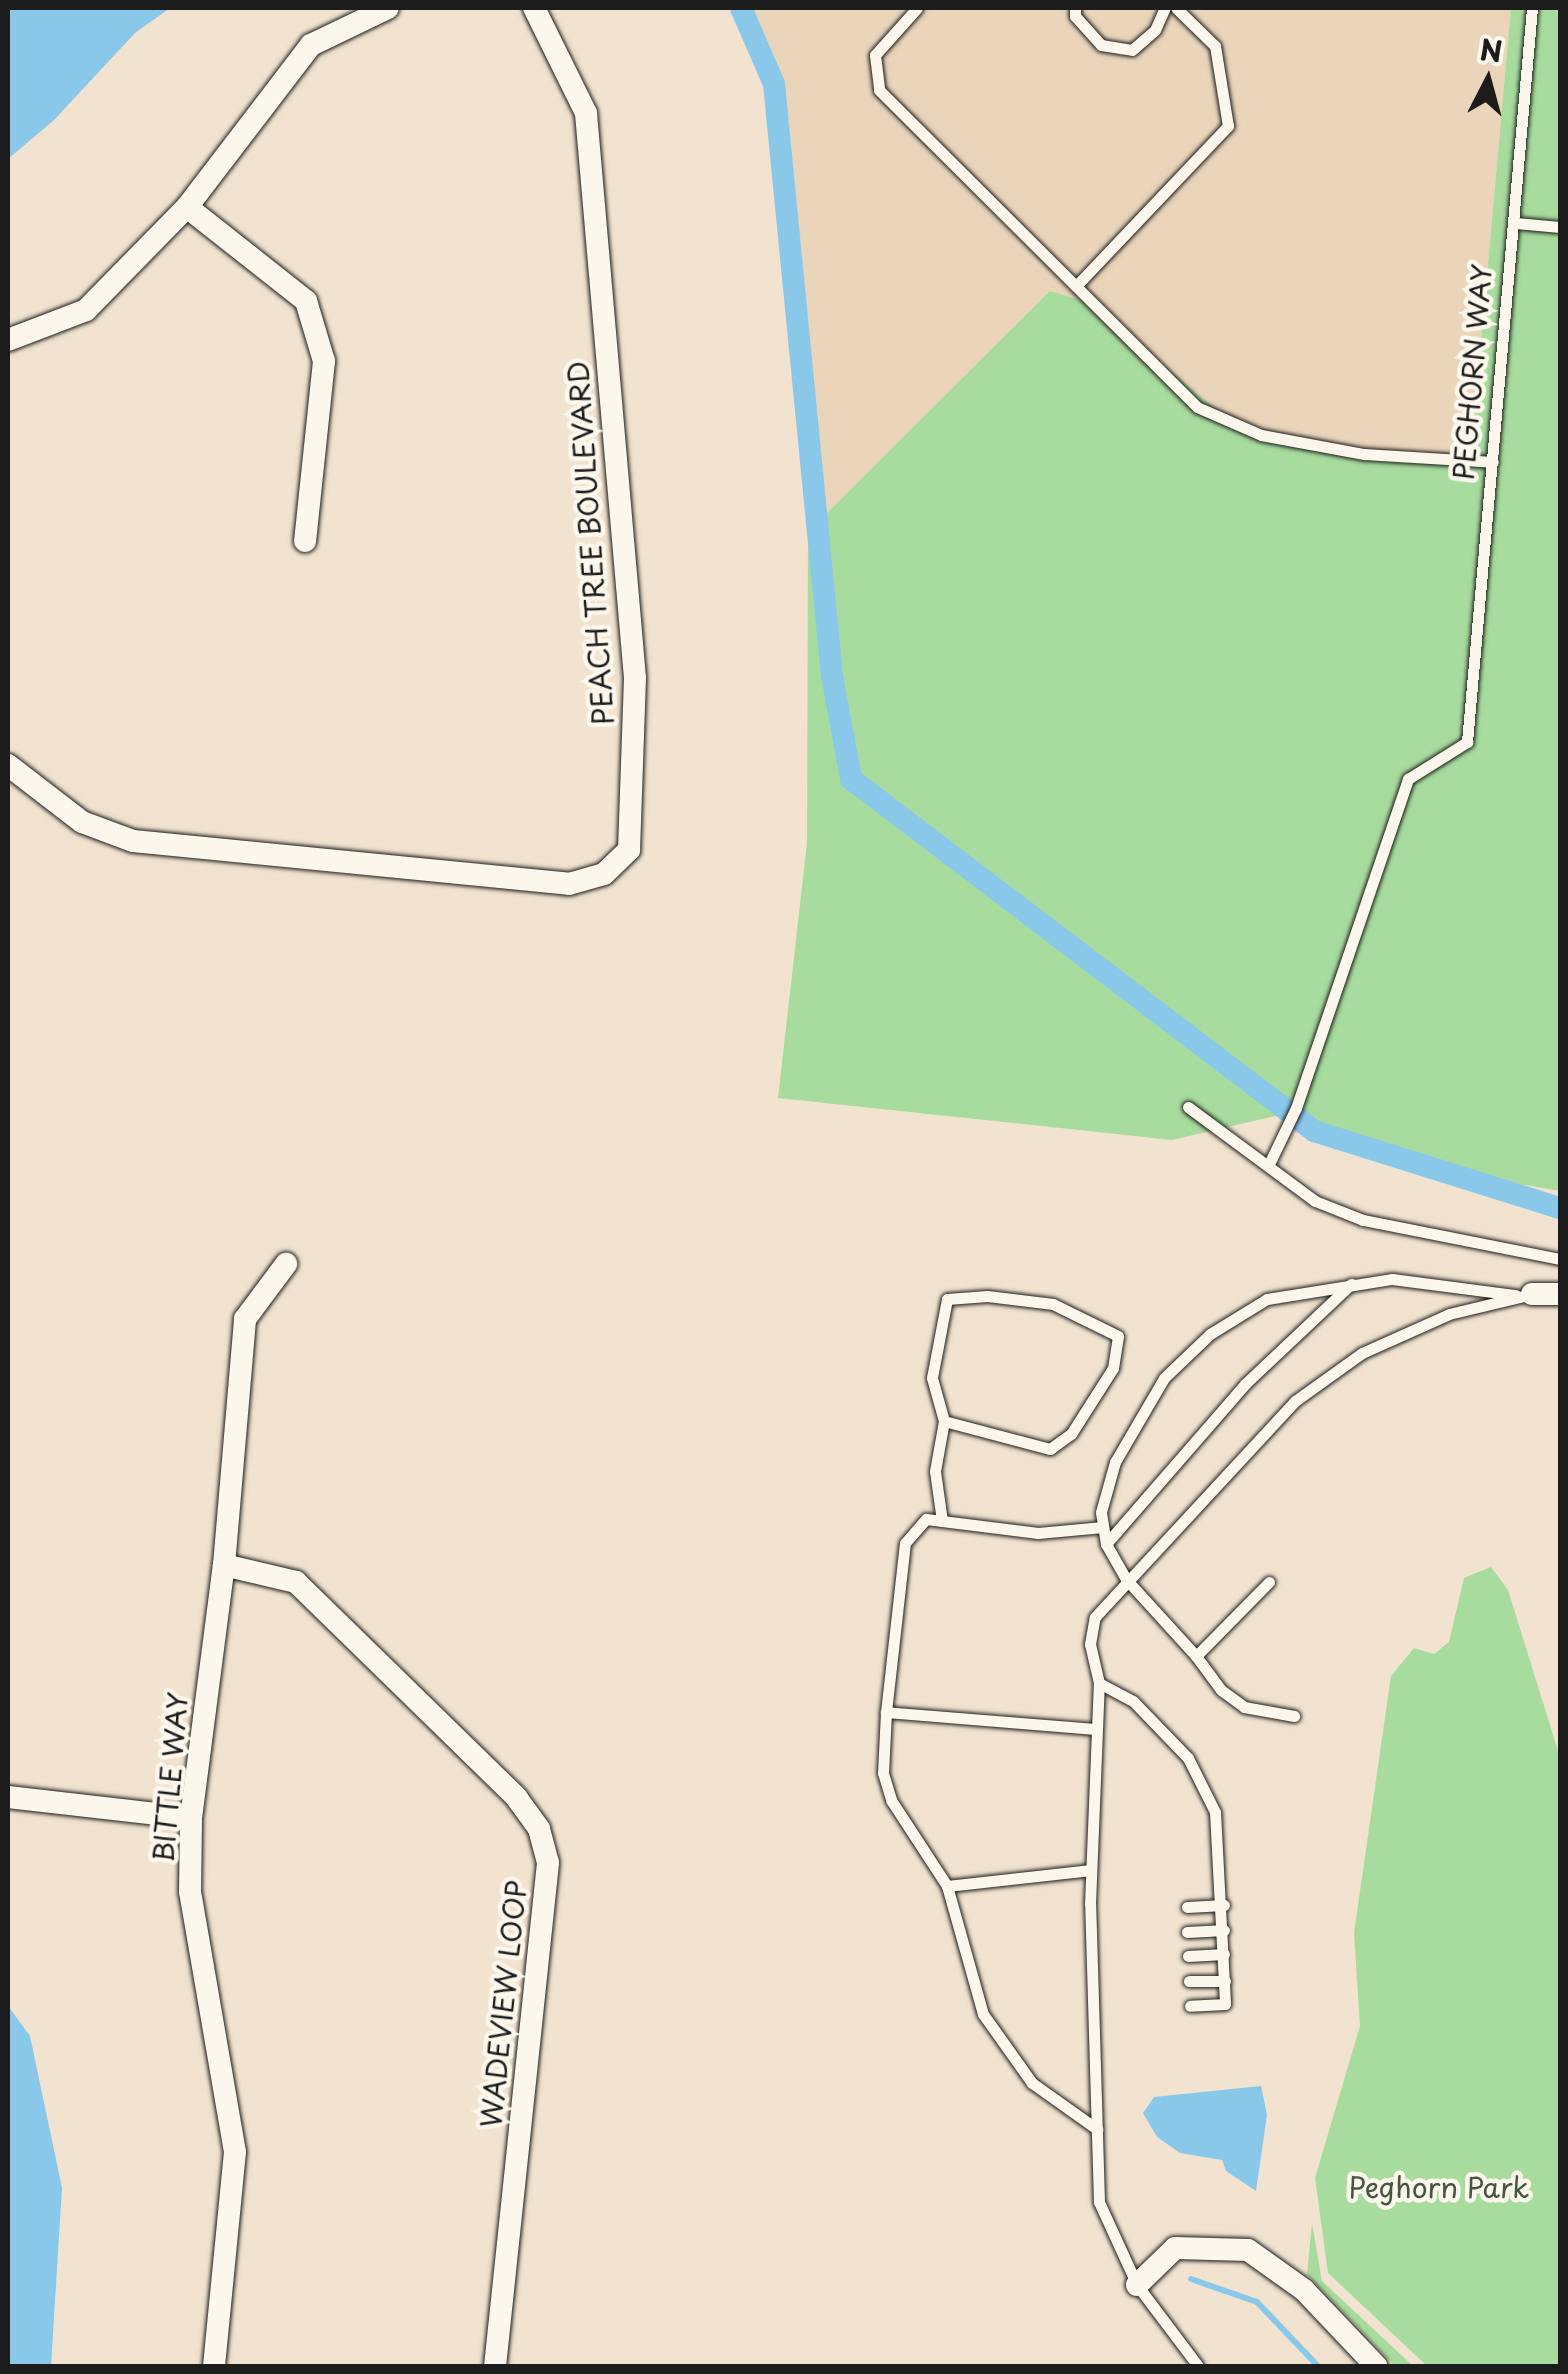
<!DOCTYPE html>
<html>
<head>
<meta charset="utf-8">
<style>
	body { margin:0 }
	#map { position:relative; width:1568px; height:2374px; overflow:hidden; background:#f1e3cf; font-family:"Playpen Sans",sans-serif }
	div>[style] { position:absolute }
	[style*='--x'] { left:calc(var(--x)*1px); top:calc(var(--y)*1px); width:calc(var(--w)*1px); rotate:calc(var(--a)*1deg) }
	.built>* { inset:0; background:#ead5bb }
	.green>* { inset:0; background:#a8dc9e }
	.water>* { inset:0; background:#8ac8ea }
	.stream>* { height:6px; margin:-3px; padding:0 3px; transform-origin:3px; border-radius:3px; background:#8ac8ea }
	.canal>* { height:22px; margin:-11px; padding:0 11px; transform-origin:11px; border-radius:11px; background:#8ac8ea }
	.roads { filter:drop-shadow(0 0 2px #1c1c1c) drop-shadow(0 0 2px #1c1c1c) }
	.lane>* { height:11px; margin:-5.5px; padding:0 5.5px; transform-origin:5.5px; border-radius:5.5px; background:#fbf7ec }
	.street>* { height:22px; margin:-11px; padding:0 11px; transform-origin:11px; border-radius:11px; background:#fbf7ec }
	span { translate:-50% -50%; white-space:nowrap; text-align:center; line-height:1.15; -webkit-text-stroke:9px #fbf7ec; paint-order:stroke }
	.street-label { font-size:28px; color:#1c1c1c }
	.park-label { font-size:28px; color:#465643 }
	.frame { position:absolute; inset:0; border:10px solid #1c1c1c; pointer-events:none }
	.north { position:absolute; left:1438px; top:30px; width:100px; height:100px; -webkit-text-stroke:8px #fbf7ec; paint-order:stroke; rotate:6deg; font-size:28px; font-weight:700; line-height:40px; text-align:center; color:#1c1c1c }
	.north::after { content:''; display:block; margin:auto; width:35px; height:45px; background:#1c1c1c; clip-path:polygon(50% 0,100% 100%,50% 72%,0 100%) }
</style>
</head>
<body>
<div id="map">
	<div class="built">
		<i style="clip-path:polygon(739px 8px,1511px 8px,1470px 465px,1246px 434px,1051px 291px,808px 532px,788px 253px,761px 57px)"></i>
	</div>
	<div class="green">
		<i style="clip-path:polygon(1511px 8px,1560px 8px,1560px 1191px,1392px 1162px,1297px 1111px,1172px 1140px,778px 1098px,807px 843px,808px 532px,1050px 291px,1087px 302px,1246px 434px,1470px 465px)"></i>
		<i style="clip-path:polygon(1491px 1567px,1508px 1590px,1560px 1757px,1560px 2366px,1427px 2366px,1328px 2273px,1315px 2178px,1360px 2026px,1354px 1933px,1391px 1676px,1414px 1648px,1434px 1654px,1449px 1642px,1464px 1578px)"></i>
		<i style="clip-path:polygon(1312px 2223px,1322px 2281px,1413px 2366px,1395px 2366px,1307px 2274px)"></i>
	</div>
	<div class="water">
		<i style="clip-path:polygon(8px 8px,170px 8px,135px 33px,54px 120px,8px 159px)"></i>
		<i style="clip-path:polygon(8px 2006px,30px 2036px,62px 2188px,51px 2366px,8px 2366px)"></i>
		<i style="clip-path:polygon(1261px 2086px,1267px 2115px,1256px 2191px,1226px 2171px,1222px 2160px,1180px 2153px,1157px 2137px,1143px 2113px,1154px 2097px)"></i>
	</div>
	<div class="stream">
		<i style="--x:1191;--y:2279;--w:70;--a:19.2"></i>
		<i style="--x:1257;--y:2302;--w:88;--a:46.4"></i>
	</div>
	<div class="canal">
		<i style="--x:741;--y:8;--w:83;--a:66.5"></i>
		<i style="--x:774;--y:84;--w:595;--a:84.4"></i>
		<i style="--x:832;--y:676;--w:105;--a:79.5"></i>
		<i style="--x:851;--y:779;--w:582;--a:37.24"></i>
		<i style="--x:1314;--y:1131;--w:258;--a:17.4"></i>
	</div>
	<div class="roads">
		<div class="lane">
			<i style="--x:917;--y:8;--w:63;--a:131.8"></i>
			<i style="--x:875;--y:55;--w:35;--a:83"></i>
			<i style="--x:879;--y:90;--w:449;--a:44.9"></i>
			<i style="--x:1197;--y:407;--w:70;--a:23.6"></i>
			<i style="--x:1261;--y:435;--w:105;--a:10.5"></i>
			<i style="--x:1364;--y:454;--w:129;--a:3.5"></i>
			<i style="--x:1075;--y:8;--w:8;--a:90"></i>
			<i style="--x:1075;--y:16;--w:39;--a:48"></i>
			<i style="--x:1101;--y:45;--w:31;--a:9"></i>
			<i style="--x:1132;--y:50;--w:30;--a:-41"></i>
			<i style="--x:1155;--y:30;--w:24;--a:-66"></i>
			<i style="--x:1516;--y:223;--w:44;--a:5.2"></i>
			<i style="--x:1076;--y:286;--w:221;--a:-46.5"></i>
			<i style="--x:1228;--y:126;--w:81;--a:-99.2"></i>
			<i style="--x:1215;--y:46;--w:54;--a:-135.7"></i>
			<i style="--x:1188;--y:1107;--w:158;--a:36.5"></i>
			<i style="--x:1315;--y:1201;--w:52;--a:21.6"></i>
			<i style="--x:1363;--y:1220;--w:201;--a:11.2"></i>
			<i style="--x:1269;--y:1164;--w:62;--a:-64.3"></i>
			<i style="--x:1296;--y:1108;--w:348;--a:-71.2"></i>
			<i style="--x:1408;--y:779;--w:70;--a:-32.1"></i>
			<i style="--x:1467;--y:742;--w:737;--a:-84.94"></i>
			<i style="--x:942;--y:1521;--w:50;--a:-98"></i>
			<i style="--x:935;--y:1471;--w:51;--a:-79.8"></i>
			<i style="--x:944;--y:1421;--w:110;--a:14.8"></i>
			<i style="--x:1050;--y:1449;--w:26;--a:-36"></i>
			<i style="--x:1071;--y:1434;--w:78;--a:-57.5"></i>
			<i style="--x:1113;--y:1368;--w:32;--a:-81"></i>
			<i style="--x:1118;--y:1336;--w:72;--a:-153.8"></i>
			<i style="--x:1053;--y:1304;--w:66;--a:-173.1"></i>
			<i style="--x:987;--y:1296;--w:40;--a:175.7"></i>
			<i style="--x:947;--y:1299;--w:80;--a:100.8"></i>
			<i style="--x:932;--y:1378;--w:45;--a:74.4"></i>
			<i style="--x:1106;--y:1544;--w:212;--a:-49"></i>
			<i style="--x:1245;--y:1384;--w:146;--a:-43.3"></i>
			<i style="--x:1269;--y:1582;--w:104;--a:134.6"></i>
			<i style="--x:1196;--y:1656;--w:104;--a:-132.3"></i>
			<i style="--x:1126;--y:1579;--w:40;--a:-119.7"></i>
			<i style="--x:1106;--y:1544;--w:32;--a:-99"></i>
			<i style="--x:1101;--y:1512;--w:52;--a:-74.4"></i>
			<i style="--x:1115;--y:1462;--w:97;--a:-59.7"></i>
			<i style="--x:1164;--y:1378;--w:64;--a:-43.7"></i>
			<i style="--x:1210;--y:1334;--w:67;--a:-31.6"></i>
			<i style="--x:1267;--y:1299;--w:127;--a:-9.1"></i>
			<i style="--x:1392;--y:1279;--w:125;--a:7.4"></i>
			<i style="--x:1196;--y:1656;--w:42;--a:53.7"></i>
			<i style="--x:1221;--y:1690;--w:29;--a:36"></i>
			<i style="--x:1244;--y:1707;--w:51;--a:10.2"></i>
			<i style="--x:1099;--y:1683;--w:38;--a:28"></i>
			<i style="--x:1133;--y:1701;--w:79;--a:46"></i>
			<i style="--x:1188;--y:1758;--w:60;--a:63.4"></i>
			<i style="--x:1215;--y:1812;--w:192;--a:87"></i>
			<i style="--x:1225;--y:2004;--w:35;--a:177"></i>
			<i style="--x:886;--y:1712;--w:61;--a:92.8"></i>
			<i style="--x:883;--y:1773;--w:28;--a:73"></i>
			<i style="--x:891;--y:1800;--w:103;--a:56.9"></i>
			<i style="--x:947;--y:1886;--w:145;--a:-6.3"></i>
			<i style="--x:1096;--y:1729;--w:211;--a:-175.4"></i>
			<i style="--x:886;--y:1712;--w:170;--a:-83.6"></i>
			<i style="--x:905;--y:1543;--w:32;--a:-49"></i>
			<i style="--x:926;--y:1519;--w:113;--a:7.1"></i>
			<i style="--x:1038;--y:1533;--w:65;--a:-5.3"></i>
			<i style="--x:947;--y:1886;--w:133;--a:74.3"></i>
			<i style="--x:983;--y:2014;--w:85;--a:54.6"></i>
			<i style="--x:1032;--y:2083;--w:80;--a:35.3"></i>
			<i style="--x:1187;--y:1907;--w:37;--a:-3"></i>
			<i style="--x:1187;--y:1932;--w:37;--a:-3"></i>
			<i style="--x:1188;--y:1956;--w:36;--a:-3"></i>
			<i style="--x:1189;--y:1981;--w:36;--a:0"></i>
			<i style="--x:1198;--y:2366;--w:101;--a:-127"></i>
			<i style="--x:1137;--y:2285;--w:91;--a:-114.6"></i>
			<i style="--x:1099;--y:2202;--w:298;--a:-91.7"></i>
			<i style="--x:1090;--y:1904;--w:221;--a:-87.7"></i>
			<i style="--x:1099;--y:1683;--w:40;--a:-103"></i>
			<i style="--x:1090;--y:1644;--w:27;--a:-80"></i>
			<i style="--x:1095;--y:1617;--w:294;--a:-47.2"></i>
			<i style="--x:1295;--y:1401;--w:82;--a:-35.6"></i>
			<i style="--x:1362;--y:1353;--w:95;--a:-24.1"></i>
			<i style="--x:1449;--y:1314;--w:85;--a:-13.5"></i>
		</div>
		<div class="street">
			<i style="--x:187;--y:207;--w:152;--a:38.3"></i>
			<i style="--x:306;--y:301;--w:63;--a:73.3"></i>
			<i style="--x:324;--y:361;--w:181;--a:96"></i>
			<i style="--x:8;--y:340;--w:84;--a:-21"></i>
			<i style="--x:86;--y:310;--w:144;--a:-45.6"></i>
			<i style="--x:187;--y:207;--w:204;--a:-52.6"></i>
			<i style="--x:311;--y:45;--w:85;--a:-25.7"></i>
			<i style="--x:8;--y:765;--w:93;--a:37.6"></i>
			<i style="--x:82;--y:822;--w:54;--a:20.4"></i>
			<i style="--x:133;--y:841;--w:438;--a:5.6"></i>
			<i style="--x:569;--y:884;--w:36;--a:-16"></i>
			<i style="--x:604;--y:874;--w:35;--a:-44"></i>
			<i style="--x:629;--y:850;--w:172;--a:-88"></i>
			<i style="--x:635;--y:678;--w:567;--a:-94.96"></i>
			<i style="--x:586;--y:113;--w:117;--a:-116.3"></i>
			<i style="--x:1532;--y:1294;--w:28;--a:0"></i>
			<i style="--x:224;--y:1565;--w:74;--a:13.3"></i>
			<i style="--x:296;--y:1582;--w:308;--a:44.3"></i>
			<i style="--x:516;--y:1797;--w:39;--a:54"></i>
			<i style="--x:539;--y:1829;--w:35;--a:75"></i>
			<i style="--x:548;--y:1863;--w:506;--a:96.01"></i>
			<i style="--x:8;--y:1797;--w:184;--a:6.5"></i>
			<i style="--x:1137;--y:2285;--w:53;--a:-44.2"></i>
			<i style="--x:1175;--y:2248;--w:73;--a:1.6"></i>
			<i style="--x:1248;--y:2250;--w:69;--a:35.5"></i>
			<i style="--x:1304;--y:2290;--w:105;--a:46.5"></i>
			<i style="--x:214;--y:2366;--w:215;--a:-84.4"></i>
			<i style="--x:235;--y:2152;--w:264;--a:-99.8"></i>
			<i style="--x:190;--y:1892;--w:74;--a:-89.2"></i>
			<i style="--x:191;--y:1818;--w:255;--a:-82.6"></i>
			<i style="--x:224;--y:1565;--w:247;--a:-85.1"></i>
			<i style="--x:245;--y:1319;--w:69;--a:-53.3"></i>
		</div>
	</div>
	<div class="street-label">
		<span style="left:1472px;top:372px;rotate:-85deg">PEGHORN WAY</span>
		<span style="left:590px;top:543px;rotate:-94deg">PEACH TREE BOULEVARD</span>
		<span style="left:170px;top:1777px;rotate:-85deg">BITTLE WAY</span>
		<span style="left:503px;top:2004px;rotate:-84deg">WADEVIEW LOOP</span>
	</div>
	<div class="park-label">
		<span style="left:1439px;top:2187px">Peghorn Park</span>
	</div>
	<div class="frame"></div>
	<div class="north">N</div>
</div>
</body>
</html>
